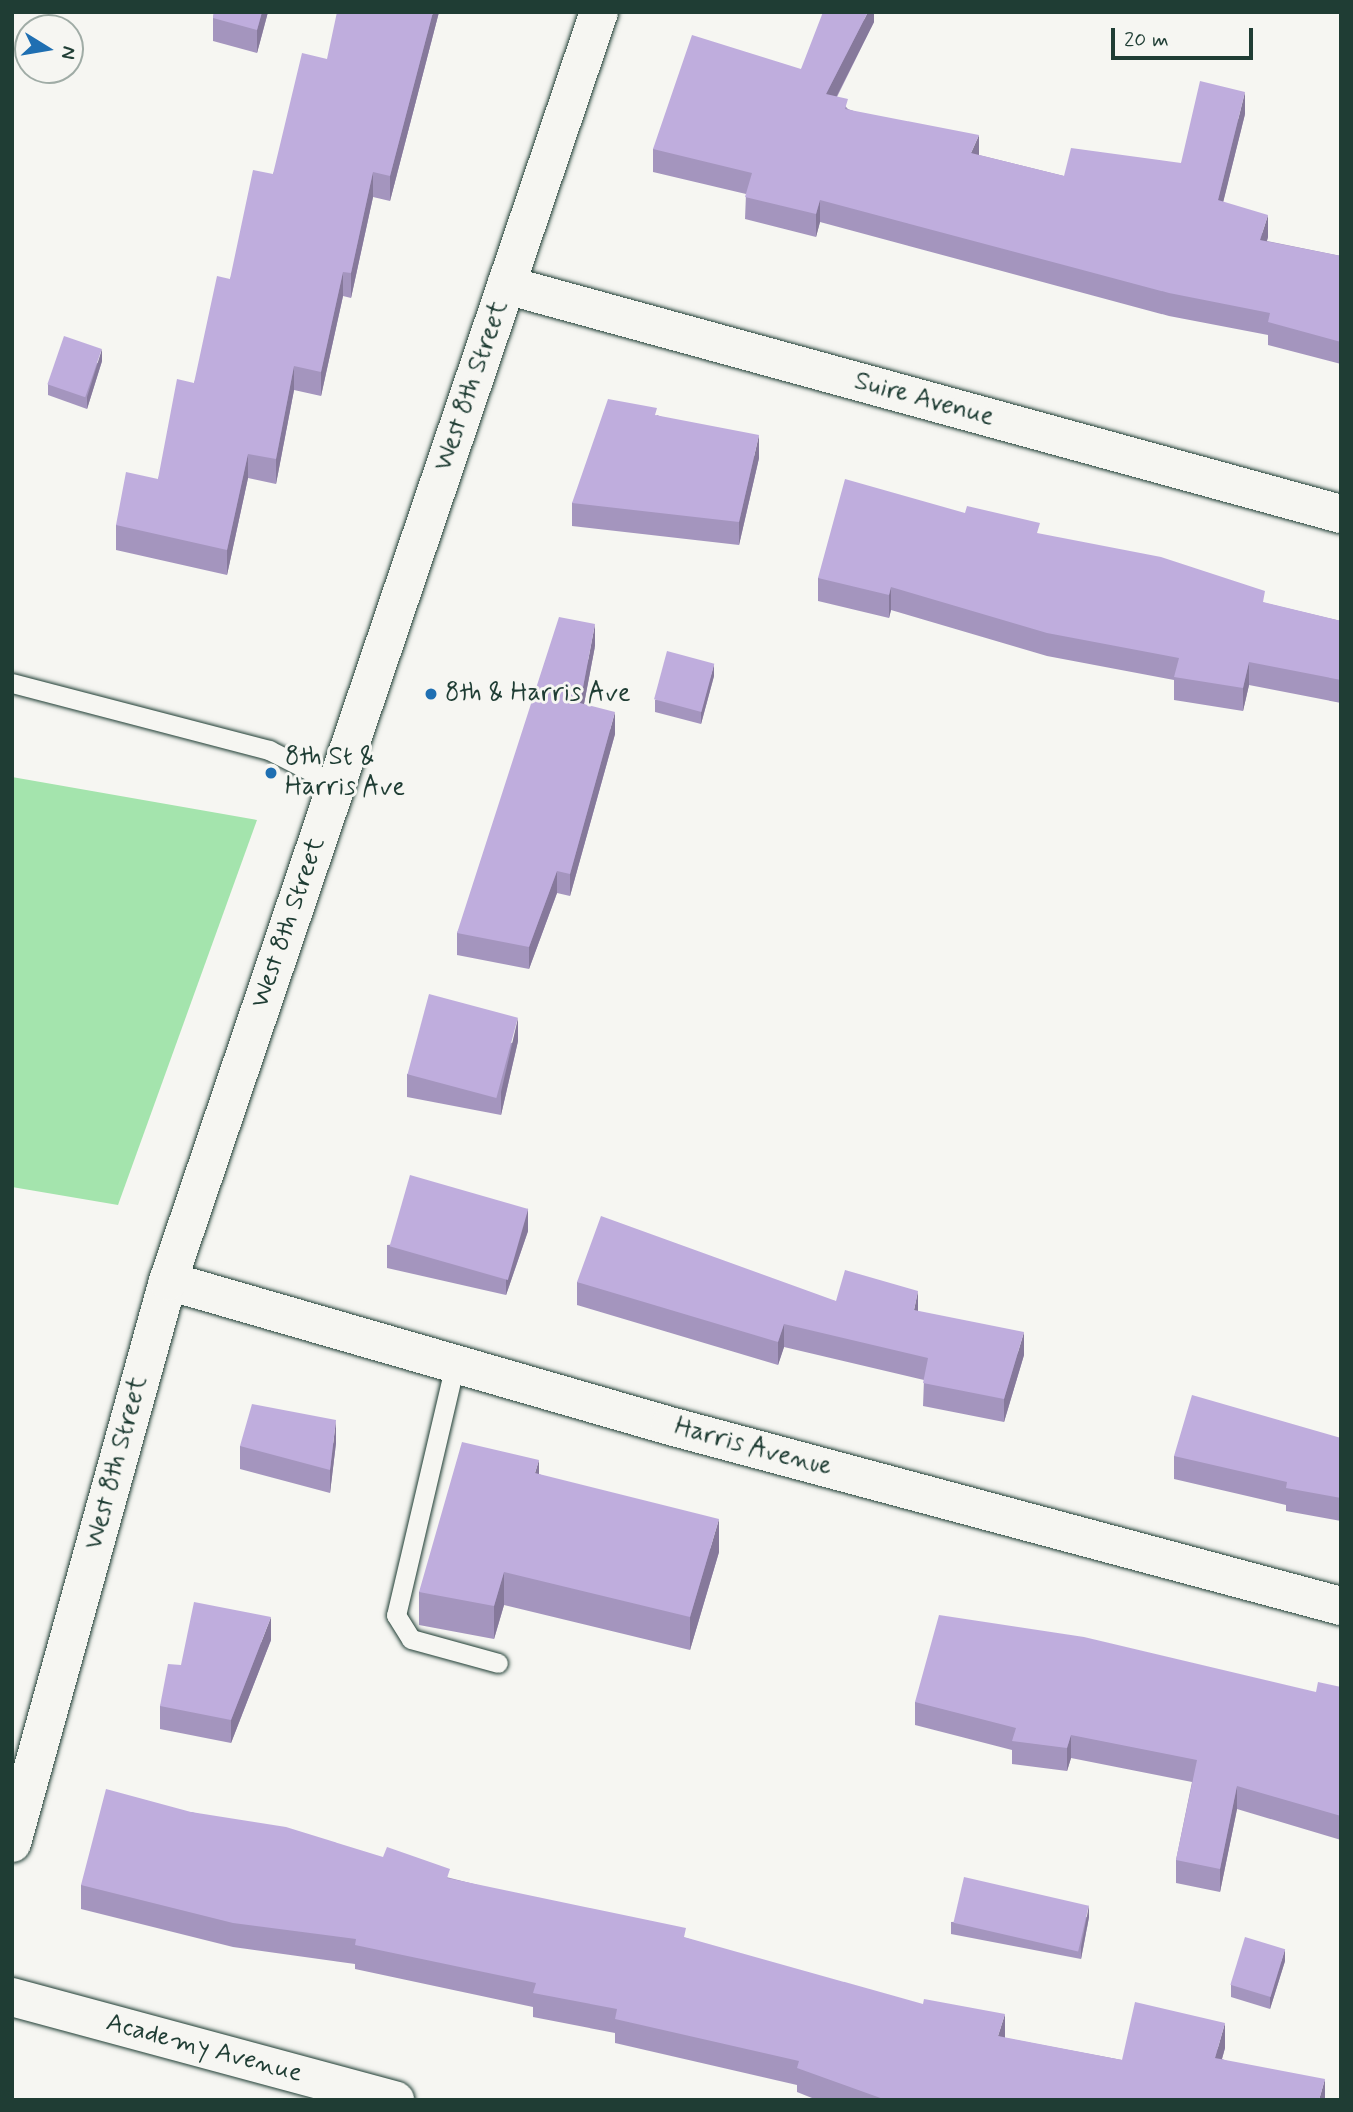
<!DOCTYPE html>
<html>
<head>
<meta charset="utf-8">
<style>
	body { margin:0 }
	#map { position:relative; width:1353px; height:2112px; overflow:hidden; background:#f6f6f2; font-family:Mynerve,sans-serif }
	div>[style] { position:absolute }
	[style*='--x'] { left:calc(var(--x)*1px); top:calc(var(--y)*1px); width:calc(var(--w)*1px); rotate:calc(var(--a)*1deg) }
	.green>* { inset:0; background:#a4e4ad }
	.roads { filter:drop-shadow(0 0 2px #1f3d34) drop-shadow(0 0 2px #1f3d34) }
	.lane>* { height:19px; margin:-9.5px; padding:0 9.5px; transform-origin:9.5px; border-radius:9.5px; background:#f6f6f2 }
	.street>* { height:38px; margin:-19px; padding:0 19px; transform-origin:19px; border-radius:19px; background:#f6f6f2 }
	.secondary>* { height:38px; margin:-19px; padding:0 19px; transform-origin:19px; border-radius:19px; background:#f6f6f2 }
	.wall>* { inset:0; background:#a495be }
	.shaded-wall>* { inset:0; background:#86799b }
	.building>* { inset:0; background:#bfaddd; transform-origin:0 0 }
	.dots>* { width:19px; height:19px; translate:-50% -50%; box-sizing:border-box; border:4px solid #f6f6f2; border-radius:50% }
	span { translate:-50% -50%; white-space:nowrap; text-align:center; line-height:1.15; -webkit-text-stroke:6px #f6f6f2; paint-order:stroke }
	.street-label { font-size:26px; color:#1f3d34 }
	.poi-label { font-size:26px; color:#1f3d34 }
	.left { translate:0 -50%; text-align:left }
	.frame { position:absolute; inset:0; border:14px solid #1f3d34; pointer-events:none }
	.north { position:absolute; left:14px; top:14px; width:70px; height:70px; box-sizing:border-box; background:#f6f6f2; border:2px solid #a0aca6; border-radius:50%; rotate:101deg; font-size:19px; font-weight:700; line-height:28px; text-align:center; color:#1f3d34 }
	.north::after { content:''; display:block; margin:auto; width:24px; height:32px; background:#1f6fb2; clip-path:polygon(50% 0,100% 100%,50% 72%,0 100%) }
	.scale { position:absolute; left:1111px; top:28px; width:142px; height:32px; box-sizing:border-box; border:4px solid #1f3d34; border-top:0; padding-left:9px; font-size:21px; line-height:24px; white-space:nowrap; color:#1f3d34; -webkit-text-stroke:5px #f6f6f2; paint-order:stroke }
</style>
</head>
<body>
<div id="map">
	<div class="green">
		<i style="clip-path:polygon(12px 777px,257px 820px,118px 1205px,12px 1187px)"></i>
	</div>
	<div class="roads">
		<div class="lane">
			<i style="--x:12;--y:683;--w:266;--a:14.6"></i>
			<i style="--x:269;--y:750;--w:75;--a:26.9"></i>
			<i style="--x:455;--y:1364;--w:258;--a:103.2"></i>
			<i style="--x:396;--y:1615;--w:28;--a:58"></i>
			<i style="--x:411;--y:1639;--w:90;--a:15.4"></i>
		</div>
		<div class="street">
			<i style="--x:506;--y:285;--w:866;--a:15.34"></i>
			<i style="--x:168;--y:1281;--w:523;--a:16.11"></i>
			<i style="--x:670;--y:1426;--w:695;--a:15.02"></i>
			<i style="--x:12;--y:1997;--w:397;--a:15.1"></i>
		</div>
		<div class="secondary">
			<i style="--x:12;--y:1843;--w:583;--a:-74.49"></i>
			<i style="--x:168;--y:1281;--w:1340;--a:-71.24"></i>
		</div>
	</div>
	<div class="wall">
		<i style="clip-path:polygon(214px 12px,268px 12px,257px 53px,213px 41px,213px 18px)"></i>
		<i style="clip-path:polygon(439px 12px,390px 201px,373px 197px,351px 298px,343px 296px,321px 396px,294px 390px,276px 484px,248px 478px,227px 575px,116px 550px,116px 525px,158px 479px,194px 383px,230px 279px,273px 174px,327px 59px)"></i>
		<i style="clip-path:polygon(874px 12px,874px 22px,837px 97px,848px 109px,979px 155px,1064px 176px,1181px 163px,1245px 114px,1223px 202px,1268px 237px,1267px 241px,1341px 256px,1341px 364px,1268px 345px,1268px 335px,1169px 316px,820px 222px,816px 237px,745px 219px,746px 194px,653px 172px,653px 149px,801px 69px)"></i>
		<i style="clip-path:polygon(102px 361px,87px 409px,48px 395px,48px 384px)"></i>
		<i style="clip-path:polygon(657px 415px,759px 458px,739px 545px,572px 526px,572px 503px)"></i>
		<i style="clip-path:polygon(1040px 534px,1265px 603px,1341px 621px,1341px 703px,1249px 685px,1243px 711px,1174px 700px,1174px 680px,1047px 656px,891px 610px,889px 618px,818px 601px,818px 578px)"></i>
		<i style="clip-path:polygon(595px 646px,584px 704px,615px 734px,570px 896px,557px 893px,529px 969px,457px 955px,457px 933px)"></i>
		<i style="clip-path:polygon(714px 676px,701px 724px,655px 712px,655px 700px)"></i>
		<i style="clip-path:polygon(518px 1041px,501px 1115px,407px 1097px,407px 1074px)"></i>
		<i style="clip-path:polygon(528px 1231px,506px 1295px,387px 1268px,387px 1245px)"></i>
		<i style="clip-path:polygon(577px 1282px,836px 1301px,1024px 1355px,1004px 1422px,923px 1406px,924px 1380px,784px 1347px,778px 1365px,577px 1305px)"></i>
		<i style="clip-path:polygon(1341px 1438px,1341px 1521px,1286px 1511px,1286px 1505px,1174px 1479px,1174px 1456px)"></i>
		<i style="clip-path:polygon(336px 1443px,330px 1493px,240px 1469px,240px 1446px)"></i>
		<i style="clip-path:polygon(539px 1474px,719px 1552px,690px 1650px,504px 1605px,494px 1639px,419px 1625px,419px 1592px)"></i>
		<i style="clip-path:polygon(271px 1640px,231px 1743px,160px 1729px,160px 1706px,181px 1665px)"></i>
		<i style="clip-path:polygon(1341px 1687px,1341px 1840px,1237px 1809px,1220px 1892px,1176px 1883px,1176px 1860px,1192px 1782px,1071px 1758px,1067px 1771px,1012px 1764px,1012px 1750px,915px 1725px,915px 1702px,1316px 1692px)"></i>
		<i style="clip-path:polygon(191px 1812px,686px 1938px,1005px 2038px,1122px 2060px,1225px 2048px,1222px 2059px,1325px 2100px,817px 2100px,797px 2092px,797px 2085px,615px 2043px,615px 2033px,533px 2017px,533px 2007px,355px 1969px,355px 1964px,233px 1947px,81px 1909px,81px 1885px)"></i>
		<i style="clip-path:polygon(1089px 1917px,1081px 1959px,951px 1934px,951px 1922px)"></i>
		<i style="clip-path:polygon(1285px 1961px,1270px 2009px,1231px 1997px,1231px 1985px)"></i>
	</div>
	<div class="shaded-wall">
		<i style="clip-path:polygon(262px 12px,268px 12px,257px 53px,257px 30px)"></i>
		<i style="clip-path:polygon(433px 12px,439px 12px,390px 201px,390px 176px)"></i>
		<i style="clip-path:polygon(868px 12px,874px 12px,874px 22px,826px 117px,826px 94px)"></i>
		<i style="clip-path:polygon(1245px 92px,1245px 114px,1218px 223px,1218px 200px)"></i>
		<i style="clip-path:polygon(979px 135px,979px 158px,971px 153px)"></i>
		<i style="clip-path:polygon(373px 172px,373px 197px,351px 298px,351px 273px)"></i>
		<i style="clip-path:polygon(820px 200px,820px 222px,816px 237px,816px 214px)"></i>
		<i style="clip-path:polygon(1268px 215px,1268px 237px,1260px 262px,1260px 240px)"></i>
		<i style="clip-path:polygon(343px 272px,343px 296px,321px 396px,321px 372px)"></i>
		<i style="clip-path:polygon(102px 349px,102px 361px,87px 409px,87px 397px)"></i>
		<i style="clip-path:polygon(294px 366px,294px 390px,276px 484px,276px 459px)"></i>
		<i style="clip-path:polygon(759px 435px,759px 458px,739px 545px,739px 522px)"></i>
		<i style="clip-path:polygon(248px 454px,248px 478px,227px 575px,227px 550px)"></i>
		<i style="clip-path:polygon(891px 587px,891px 610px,889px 618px,889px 595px)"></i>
		<i style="clip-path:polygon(595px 624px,595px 646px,580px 725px,580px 703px)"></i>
		<i style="clip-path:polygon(1249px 662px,1249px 685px,1243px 711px,1243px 688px)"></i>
		<i style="clip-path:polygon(714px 664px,714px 676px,701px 724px,701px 712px)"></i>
		<i style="clip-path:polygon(615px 712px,615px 734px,570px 896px,570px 874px)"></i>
		<i style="clip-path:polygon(557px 871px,557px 893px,529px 969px,529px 947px)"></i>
		<i style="clip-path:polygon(518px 1018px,518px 1041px,501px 1115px,501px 1092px)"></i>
		<i style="clip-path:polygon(528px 1208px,528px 1231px,506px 1295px,506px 1272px)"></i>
		<i style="clip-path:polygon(918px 1291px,918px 1314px,914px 1310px)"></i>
		<i style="clip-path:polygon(784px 1324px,784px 1347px,778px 1365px,778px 1342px)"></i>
		<i style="clip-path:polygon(1024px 1332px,1024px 1355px,1004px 1422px,1004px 1399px)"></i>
		<i style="clip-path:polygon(336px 1420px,336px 1443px,330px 1493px,330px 1470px)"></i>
		<i style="clip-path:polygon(539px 1460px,539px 1494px,535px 1473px)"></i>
		<i style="clip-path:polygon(719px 1519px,719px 1552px,690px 1650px,690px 1617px)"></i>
		<i style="clip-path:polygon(504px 1572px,504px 1605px,494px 1639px,494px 1606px)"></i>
		<i style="clip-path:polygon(271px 1617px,271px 1640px,231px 1743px,231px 1720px)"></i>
		<i style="clip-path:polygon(1071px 1735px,1071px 1758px,1067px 1771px,1067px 1748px)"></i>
		<i style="clip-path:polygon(1237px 1786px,1237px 1809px,1220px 1892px,1220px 1869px)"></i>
		<i style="clip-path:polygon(1089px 1905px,1089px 1917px,1081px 1959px,1081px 1947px)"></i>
		<i style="clip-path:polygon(1285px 1949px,1285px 1961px,1270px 2009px,1270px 1997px)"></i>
		<i style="clip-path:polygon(1005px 2014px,1005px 2039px,998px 2036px)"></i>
		<i style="clip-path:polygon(1225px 2023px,1225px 2048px,1215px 2083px,1215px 2058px)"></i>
		<i style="clip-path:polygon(1325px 2079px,1325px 2100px,1319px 2100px)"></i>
	</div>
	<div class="building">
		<i style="clip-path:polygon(214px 12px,262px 12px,257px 30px,213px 18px)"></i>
		<i style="clip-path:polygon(337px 12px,433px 12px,390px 176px,373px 172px,351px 273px,343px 272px,321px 372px,294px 366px,276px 459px,248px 454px,227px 550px,116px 525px,126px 472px,158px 479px,177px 379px,194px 383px,217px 276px,230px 279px,253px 170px,273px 174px,302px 53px,327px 59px)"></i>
		<i style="clip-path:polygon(823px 12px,868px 12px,826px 94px,848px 99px,845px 109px,979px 135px,971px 153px,1064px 176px,1071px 148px,1181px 163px,1200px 81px,1245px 92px,1218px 200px,1268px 215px,1260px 240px,1341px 256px,1341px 342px,1268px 322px,1270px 313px,1169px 293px,820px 200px,816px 214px,745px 197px,752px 173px,653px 149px,692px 35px,801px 69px)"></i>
		<i style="left:64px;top:336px;width:40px;height:51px;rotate:19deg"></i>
		<i style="clip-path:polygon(608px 399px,657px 408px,655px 415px,759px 435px,739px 522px,572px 503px)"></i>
		<i style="clip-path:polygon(845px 479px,965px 513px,967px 506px,1040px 523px,1037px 533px,1161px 557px,1265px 591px,1263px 602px,1341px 621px,1341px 680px,1249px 662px,1243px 688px,1174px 677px,1179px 658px,1047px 633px,891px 587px,889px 595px,818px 578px)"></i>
		<i style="clip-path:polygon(559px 617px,595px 624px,580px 703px,615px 712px,570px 874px,557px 871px,529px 947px,457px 933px)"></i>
		<i style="left:667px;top:651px;width:49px;height:50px;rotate:15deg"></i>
		<i style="left:429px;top:994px;width:92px;height:83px;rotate:15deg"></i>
		<i style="left:410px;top:1175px;width:123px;height:74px;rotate:16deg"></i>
		<i style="clip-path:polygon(601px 1216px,836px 1301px,845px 1270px,918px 1291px,914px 1310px,1024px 1332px,1004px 1399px,923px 1383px,928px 1358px,784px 1324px,778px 1342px,577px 1282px)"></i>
		<i style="clip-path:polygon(1192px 1395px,1341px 1438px,1341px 1498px,1286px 1488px,1287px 1482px,1174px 1456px)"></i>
		<i style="clip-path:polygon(252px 1404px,336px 1420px,330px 1470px,240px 1446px)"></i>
		<i style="clip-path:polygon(462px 1442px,539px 1460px,535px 1473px,719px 1519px,690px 1617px,504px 1572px,494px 1606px,419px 1592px)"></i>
		<i style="clip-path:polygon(194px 1602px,271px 1617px,231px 1720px,160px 1706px,168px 1664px,181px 1665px)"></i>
		<i style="clip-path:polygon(939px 1615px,1084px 1637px,1316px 1692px,1318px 1682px,1341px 1687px,1341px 1816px,1237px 1786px,1220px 1869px,1176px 1860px,1197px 1760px,1071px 1735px,1067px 1748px,1012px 1741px,1016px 1728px,915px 1702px)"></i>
		<i style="clip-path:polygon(106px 1789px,191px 1812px,286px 1827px,383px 1857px,387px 1847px,450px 1869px,447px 1878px,686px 1928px,684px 1937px,923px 2004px,924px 1999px,1005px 2014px,998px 2036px,1122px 2060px,1135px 2002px,1225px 2023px,1215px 2058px,1325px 2079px,1319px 2100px,886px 2100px,797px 2068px,799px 2061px,615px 2019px,617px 2009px,533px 1993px,536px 1983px,355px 1945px,356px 1939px,233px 1923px,81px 1885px)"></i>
		<i style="left:964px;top:1877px;width:128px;height:47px;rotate:13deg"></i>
		<i style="left:1245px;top:1937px;width:42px;height:50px;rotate:17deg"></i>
	</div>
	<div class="dots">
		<i style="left:431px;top:694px;background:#1f6fb2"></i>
		<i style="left:271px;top:773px;background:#1f6fb2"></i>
	</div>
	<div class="street-label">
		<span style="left:472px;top:386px;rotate:-71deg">West 8th Street</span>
		<span style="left:924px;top:400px;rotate:15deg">Suire Avenue</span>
		<span style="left:289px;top:923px;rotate:-71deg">West 8th Street</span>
		<span style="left:753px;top:1448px;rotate:15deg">Harris Avenue</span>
		<span style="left:117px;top:1463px;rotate:-75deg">West 8th Street</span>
		<span style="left:204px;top:2049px;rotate:15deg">Academy Avenue</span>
	</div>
	<div class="poi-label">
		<span class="left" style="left:445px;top:694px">8th &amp; Harris Ave</span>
		<span class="left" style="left:285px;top:773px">8th St &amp;<br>Harris Ave</span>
	</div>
	<div class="frame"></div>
	<div class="north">N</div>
	<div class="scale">20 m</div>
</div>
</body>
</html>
